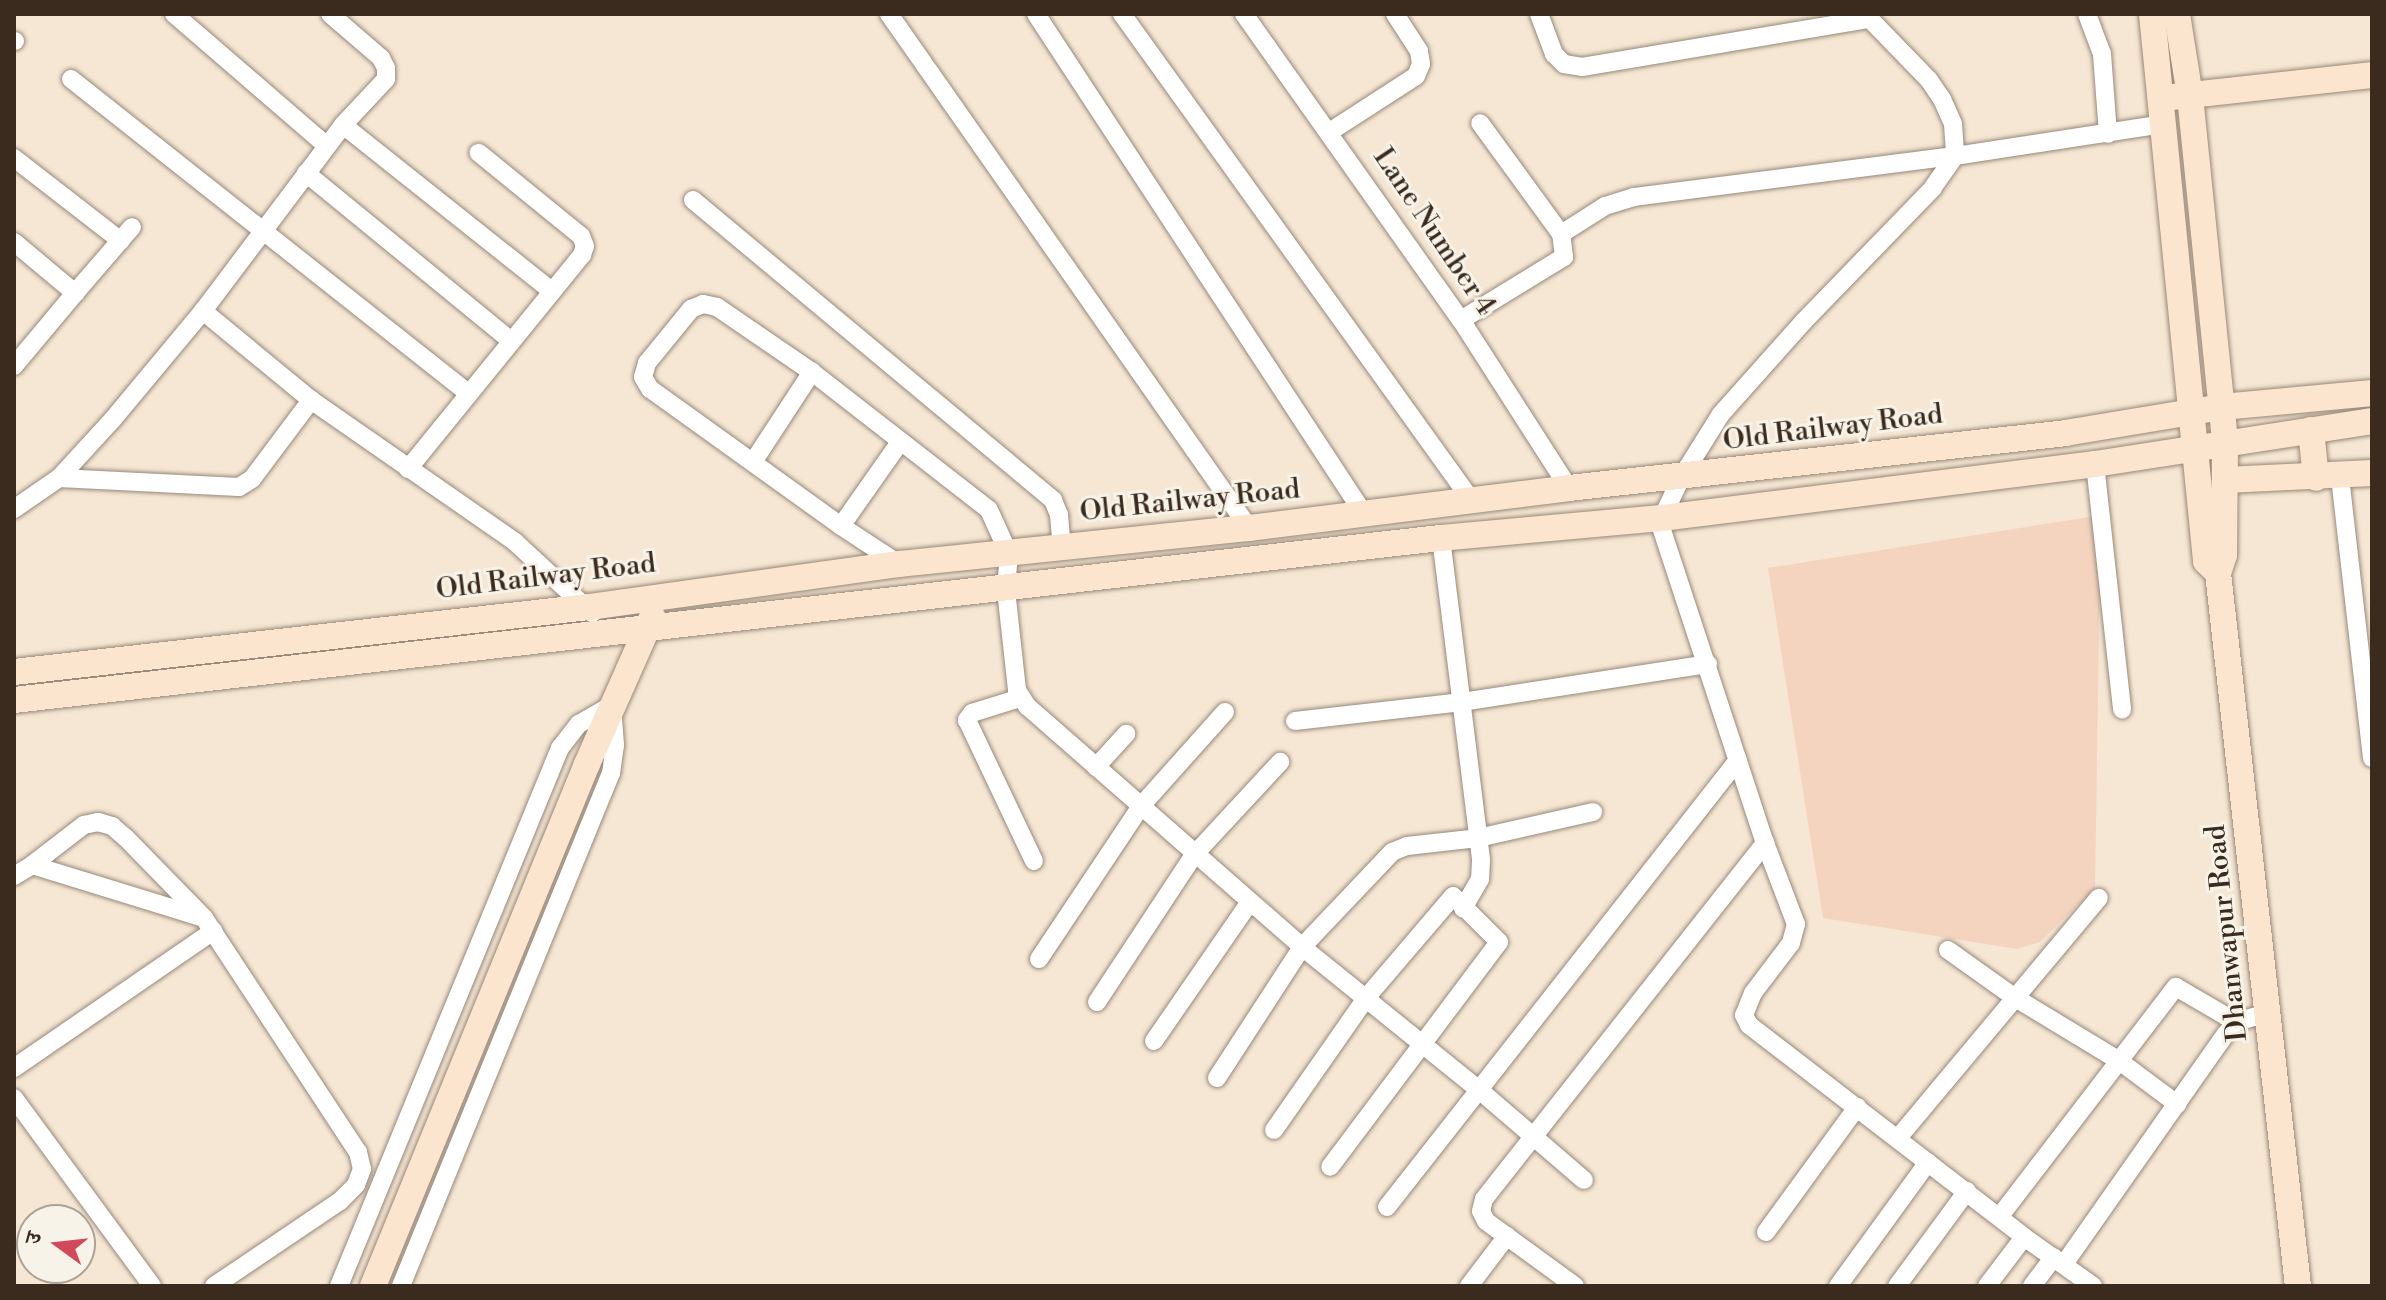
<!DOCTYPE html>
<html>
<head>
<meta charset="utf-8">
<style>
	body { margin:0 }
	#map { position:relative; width:2386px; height:1300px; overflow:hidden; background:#f6e7d4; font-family:"Libre Bodoni","Noto Serif Devanagari",serif }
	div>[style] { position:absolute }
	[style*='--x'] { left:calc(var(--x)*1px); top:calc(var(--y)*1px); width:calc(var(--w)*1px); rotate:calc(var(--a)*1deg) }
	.built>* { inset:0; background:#f4d4bf }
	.roads { filter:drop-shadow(0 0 2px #988879) drop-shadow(0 0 2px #988879) }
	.street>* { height:18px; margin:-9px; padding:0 9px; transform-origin:9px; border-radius:9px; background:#fff }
	.secondary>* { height:26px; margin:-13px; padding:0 13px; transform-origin:13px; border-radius:13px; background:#fce5cf }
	span { translate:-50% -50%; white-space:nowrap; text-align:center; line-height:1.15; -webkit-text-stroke:6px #f7f3e8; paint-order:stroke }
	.street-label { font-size:28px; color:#3b2a1e }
	.frame { position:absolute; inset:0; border:16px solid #3b2a1e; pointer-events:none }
	.north { position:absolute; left:16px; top:1204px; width:80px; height:80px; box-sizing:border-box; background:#f7f3e8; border:2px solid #aca397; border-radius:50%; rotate:285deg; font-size:22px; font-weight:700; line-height:32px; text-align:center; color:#3b2a1e }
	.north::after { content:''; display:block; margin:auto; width:28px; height:36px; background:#d1495b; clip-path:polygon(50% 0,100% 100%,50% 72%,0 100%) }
</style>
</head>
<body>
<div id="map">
	<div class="built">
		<i style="clip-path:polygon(2101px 515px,2095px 888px,2040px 942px,2017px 949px,1823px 918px,1768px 568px)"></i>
	</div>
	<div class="roads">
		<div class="street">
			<i style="--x:174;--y:14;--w:202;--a:40.8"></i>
			<i style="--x:889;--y:14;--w:628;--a:54.99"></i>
			<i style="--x:1036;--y:14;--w:598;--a:56.74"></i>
			<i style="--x:1122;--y:14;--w:600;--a:54.3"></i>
			<i style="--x:1244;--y:14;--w:375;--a:54.7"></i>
			<i style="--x:1461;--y:320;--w:200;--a:57.3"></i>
			<i style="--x:1539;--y:14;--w:43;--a:69.4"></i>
			<i style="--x:1554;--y:54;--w:14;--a:45"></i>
			<i style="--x:1564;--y:64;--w:18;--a:9"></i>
			<i style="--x:1582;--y:67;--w:291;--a:-9.5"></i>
			<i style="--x:1865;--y:14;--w:92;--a:45.9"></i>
			<i style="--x:1929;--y:80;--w:23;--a:56"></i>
			<i style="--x:1942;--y:99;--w:27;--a:66"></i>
			<i style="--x:1953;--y:124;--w:32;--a:86"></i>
			<i style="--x:1955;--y:156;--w:39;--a:125"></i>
			<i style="--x:1933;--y:188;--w:185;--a:134.1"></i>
			<i style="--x:1804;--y:321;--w:125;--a:131.7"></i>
			<i style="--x:1721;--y:414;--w:75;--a:122"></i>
			<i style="--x:1681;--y:478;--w:44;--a:115.4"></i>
			<i style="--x:1662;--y:518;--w:9;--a:96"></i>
			<i style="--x:1661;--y:527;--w:333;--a:71.8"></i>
			<i style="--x:1765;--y:843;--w:87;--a:69.1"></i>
			<i style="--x:1796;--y:924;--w:20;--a:105"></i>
			<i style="--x:1791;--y:943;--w:63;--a:127.2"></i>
			<i style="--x:1753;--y:993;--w:24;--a:112"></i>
			<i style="--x:1744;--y:1015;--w:11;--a:63"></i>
			<i style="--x:1749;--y:1025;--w:347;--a:37.6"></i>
			<i style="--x:2024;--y:1237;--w:85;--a:35.4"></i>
			<i style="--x:2087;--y:14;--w:43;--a:69.4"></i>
			<i style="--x:2102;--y:54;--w:80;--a:85.7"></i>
			<i style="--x:14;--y:41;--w:1;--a:0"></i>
			<i style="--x:71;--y:79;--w:506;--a:38.34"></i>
			<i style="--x:343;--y:125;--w:267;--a:38.5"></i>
			<i style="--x:1331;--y:131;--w:101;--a:-32.9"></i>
			<i style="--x:1416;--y:76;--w:13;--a:-67"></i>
			<i style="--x:1421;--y:64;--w:13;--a:-99"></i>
			<i style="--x:1419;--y:51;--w:44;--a:-123"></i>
			<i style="--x:14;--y:158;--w:135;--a:37.8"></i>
			<i style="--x:306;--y:173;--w:265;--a:39.3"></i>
			<i style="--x:693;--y:200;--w:469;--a:39.8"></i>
			<i style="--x:1053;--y:500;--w:16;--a:68"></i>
			<i style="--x:1059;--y:515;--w:32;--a:85"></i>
			<i style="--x:1561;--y:234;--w:52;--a:-32.5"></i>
			<i style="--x:1605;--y:206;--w:30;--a:-17"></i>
			<i style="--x:1634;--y:197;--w:324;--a:-7.3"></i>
			<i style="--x:1955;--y:156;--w:211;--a:-8.7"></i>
			<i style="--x:14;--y:242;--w:80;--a:39.9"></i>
			<i style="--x:75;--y:293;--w:87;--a:-49.2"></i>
			<i style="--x:203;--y:311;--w:140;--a:39.5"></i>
			<i style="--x:311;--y:400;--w:249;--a:34.8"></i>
			<i style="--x:515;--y:542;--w:105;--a:42.7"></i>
			<i style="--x:1461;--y:320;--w:121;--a:-31.5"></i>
			<i style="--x:1564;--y:257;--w:23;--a:-97"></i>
			<i style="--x:1561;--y:234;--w:137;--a:-126.1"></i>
			<i style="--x:14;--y:366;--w:95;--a:-50.1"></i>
			<i style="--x:753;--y:462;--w:108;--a:-56.8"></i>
			<i style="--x:2095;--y:464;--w:247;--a:83.7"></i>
			<i style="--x:408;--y:469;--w:276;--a:-50.9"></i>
			<i style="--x:582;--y:255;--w:9;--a:-72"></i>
			<i style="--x:585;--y:246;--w:11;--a:-112"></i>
			<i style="--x:581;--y:236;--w:132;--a:-140.9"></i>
			<i style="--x:2340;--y:477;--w:283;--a:83.5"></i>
			<i style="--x:59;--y:478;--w:180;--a:2.9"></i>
			<i style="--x:239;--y:487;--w:15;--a:-32"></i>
			<i style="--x:252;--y:479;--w:99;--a:-53.2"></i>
			<i style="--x:14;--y:509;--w:55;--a:-34.6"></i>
			<i style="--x:59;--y:478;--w:80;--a:-47.5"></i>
			<i style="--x:113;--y:419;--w:141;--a:-50.2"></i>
			<i style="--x:203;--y:311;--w:233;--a:-53"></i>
			<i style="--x:343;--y:125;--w:63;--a:-46.9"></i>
			<i style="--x:386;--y:79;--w:11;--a:-90"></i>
			<i style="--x:386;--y:68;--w:11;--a:-117"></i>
			<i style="--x:381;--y:58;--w:67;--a:-139.2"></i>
			<i style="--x:841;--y:526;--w:103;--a:-54.9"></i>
			<i style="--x:1441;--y:538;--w:325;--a:82.9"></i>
			<i style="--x:1481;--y:861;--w:18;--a:93"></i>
			<i style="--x:1480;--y:879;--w:34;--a:120"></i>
			<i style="--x:899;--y:564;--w:69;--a:-146.8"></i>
			<i style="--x:841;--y:526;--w:235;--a:-144.3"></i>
			<i style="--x:650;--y:389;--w:14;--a:-120"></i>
			<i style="--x:643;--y:377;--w:15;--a:-74"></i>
			<i style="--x:647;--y:363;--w:70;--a:-50.8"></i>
			<i style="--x:691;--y:309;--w:13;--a:-23"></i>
			<i style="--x:703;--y:304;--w:14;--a:12"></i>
			<i style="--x:717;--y:307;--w:115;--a:34.4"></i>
			<i style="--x:812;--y:372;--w:224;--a:37.9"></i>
			<i style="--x:989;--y:510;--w:48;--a:65.6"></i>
			<i style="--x:1009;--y:554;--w:36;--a:95"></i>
			<i style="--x:1006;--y:590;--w:101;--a:83.7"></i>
			<i style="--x:1017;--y:690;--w:19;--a:58"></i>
			<i style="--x:1027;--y:706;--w:366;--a:41.2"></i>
			<i style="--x:1302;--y:947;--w:225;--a:38.9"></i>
			<i style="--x:1477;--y:1088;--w:141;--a:40.7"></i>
			<i style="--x:1020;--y:698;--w:50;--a:162.6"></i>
			<i style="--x:972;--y:713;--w:9;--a:126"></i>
			<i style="--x:967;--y:720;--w:156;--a:64.6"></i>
			<i style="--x:1295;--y:721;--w:168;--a:-6.5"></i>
			<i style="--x:1462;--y:702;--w:249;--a:-8.8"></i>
			<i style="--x:1096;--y:767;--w:45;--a:-47.7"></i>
			<i style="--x:32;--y:865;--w:66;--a:-37.6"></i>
			<i style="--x:84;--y:825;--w:14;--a:-12"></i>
			<i style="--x:98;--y:822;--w:15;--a:16"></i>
			<i style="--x:112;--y:826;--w:18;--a:41"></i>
			<i style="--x:126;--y:838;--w:112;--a:45.7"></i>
			<i style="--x:204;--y:918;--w:280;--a:56.7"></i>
			<i style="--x:358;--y:1152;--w:17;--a:77"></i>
			<i style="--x:362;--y:1169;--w:17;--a:111"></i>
			<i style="--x:356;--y:1185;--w:23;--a:135"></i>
			<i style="--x:340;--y:1201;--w:152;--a:146"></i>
			<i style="--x:14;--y:876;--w:21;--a:-31"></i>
			<i style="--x:32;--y:865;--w:177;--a:17.1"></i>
			<i style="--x:1948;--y:950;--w:81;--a:35.5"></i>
			<i style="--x:2014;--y:997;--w:122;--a:31.2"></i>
			<i style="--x:2118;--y:1060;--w:74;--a:36.7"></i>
			<i style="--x:1039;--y:959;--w:184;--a:-56.3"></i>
			<i style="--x:1141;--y:806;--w:126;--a:-48.2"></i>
			<i style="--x:1097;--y:1002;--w:176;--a:-56.6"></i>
			<i style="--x:1194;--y:855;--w:127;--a:-47.2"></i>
			<i style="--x:1154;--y:1041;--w:169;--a:-55.4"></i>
			<i style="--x:14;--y:1068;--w:242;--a:-34.5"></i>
			<i style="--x:1217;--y:1078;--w:156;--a:-57"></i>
			<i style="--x:1302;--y:947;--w:131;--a:-46.5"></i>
			<i style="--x:1392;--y:852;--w:16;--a:-22"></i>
			<i style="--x:1407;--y:846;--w:71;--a:-6.4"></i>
			<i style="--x:1478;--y:838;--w:118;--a:-12.7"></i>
			<i style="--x:14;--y:1098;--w:233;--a:53.7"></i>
			<i style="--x:1274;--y:1130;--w:161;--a:-55.1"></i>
			<i style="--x:1366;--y:998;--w:134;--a:-49.5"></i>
			<i style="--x:1453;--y:896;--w:65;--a:45"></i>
			<i style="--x:1499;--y:942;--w:281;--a:126.9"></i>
			<i style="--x:1898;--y:1138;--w:313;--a:-50.1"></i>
			<i style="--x:1387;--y:1207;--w:568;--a:-51.86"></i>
			<i style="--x:2000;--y:1216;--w:289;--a:-52.5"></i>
			<i style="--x:2176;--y:987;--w:69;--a:30.3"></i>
			<i style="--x:1766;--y:1232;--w:155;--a:-53.9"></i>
			<i style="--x:2064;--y:1264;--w:280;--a:-54.9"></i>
			<i style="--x:2225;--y:1035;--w:17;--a:-50"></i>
			<i style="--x:2236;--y:1022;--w:33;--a:-16"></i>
			<i style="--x:339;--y:1286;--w:582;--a:-67.67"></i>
			<i style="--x:560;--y:748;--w:31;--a:-52"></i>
			<i style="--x:579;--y:724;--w:38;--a:-30"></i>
			<i style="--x:612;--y:705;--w:40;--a:85.7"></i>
			<i style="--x:615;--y:745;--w:28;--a:98"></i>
			<i style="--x:611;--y:773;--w:554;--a:112.26"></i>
			<i style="--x:1469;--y:1286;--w:63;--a:-52.8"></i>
			<i style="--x:1575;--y:1286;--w:110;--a:-143.9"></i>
			<i style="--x:1486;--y:1221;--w:11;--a:-117"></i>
			<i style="--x:1481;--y:1211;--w:12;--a:-76"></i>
			<i style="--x:1484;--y:1199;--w:454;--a:-51.7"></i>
			<i style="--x:1838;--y:1286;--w:153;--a:-54"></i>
			<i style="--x:1897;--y:1286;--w:118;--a:-53.6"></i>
			<i style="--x:1987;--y:1286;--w:61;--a:-52.9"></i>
			<i style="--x:2032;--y:1286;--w:36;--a:-53"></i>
		</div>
		<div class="secondary">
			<i style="--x:2152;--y:14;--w:550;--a:84.36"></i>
			<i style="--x:2206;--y:561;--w:17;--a:45"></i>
			<i style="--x:2177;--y:14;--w:83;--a:81"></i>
			<i style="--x:2190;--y:96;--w:349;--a:84.2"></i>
			<i style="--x:2225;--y:443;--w:112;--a:90.5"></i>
			<i style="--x:2224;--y:555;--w:19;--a:108"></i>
			<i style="--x:2218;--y:573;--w:717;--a:83.6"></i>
			<i style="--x:2173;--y:97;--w:200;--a:-6.3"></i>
			<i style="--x:2311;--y:430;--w:48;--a:84.1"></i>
			<i style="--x:2225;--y:480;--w:147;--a:-2.7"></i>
			<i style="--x:14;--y:672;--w:579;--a:-6.45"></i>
			<i style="--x:589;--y:607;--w:313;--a:-7.9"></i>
			<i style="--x:899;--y:564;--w:352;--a:-5.9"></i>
			<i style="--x:1249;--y:528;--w:322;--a:-7.1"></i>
			<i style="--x:1569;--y:488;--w:499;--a:-6.3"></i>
			<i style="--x:2065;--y:433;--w:159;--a:-9.4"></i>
			<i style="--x:2222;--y:407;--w:151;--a:-5.3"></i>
			<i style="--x:14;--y:700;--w:1436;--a:-6.48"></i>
			<i style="--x:1441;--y:538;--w:222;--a:-5.2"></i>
			<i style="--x:1662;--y:518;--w:436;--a:-7.1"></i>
			<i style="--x:2095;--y:464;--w:280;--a:-8.8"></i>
			<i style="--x:373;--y:1286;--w:564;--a:-67.71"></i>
			<i style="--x:587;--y:764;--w:161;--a:-66.1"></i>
		</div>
	</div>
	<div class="street-label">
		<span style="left:1434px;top:232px;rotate:56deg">Lane Number 4</span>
		<span style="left:1833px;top:428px;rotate:-7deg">Old Railway Road</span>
		<span style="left:1190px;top:501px;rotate:-6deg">Old Railway Road</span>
		<span style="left:546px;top:577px;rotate:-7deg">Old Railway Road</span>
		<span style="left:2227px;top:933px;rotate:-96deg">Dhanwapur Road</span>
	</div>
	<div class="frame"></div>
	<div class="north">उ</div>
</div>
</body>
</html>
